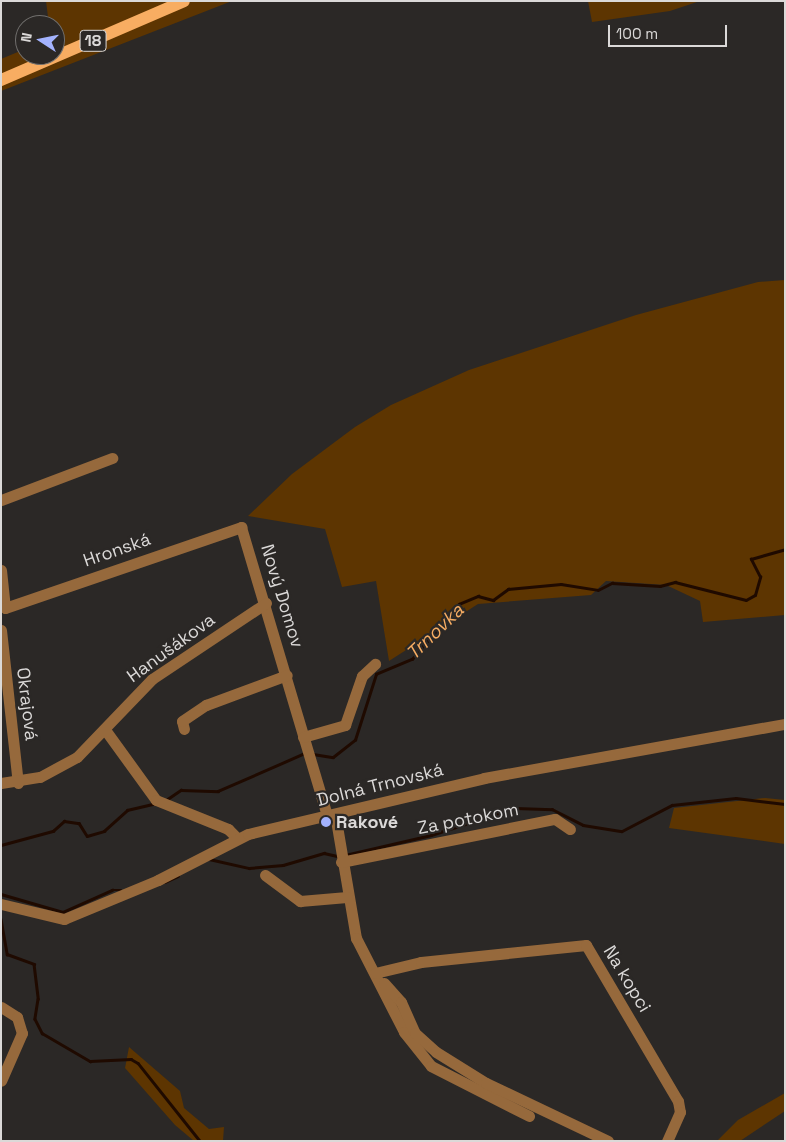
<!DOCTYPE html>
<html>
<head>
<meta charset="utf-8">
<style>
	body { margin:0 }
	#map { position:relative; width:786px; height:1142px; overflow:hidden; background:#2b2826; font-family:"Space Grotesk",sans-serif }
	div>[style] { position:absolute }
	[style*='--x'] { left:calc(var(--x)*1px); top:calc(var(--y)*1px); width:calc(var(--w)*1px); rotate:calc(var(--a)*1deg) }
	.green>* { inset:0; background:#5d3501 }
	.stream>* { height:2.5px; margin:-1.25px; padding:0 1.25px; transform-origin:1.25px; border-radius:1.25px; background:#1f0a00 }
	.minor>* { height:11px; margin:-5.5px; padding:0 5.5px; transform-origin:5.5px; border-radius:5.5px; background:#96693c }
	.major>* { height:12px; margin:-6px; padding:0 6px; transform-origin:6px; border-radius:6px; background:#f8ad62 }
	.dots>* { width:14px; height:14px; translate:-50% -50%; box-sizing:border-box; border:2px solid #2b2826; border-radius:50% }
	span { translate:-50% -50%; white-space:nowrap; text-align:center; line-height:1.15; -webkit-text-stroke:4.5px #2b2826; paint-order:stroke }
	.shield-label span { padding:1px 4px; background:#2b2826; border:1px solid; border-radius:4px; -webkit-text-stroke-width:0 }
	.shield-label { font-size:16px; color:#dbd9d8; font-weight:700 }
	.street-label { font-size:18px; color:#dbd9d8 }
	.poi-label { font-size:18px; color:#dbd9d8; font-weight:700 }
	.left { translate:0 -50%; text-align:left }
	.water-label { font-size:19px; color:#f7ad63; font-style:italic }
	.frame { position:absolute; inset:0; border:2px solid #dbd9d8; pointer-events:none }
	.north { position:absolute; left:15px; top:15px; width:50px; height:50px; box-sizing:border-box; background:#2b2826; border:1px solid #716f6d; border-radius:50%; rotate:281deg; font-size:14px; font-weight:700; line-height:20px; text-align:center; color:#dbd9d8 }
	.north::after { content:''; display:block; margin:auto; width:18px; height:22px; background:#a3b2fd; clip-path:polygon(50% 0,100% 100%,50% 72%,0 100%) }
	.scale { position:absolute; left:608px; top:25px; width:119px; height:22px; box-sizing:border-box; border:2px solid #dbd9d8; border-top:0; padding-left:6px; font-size:15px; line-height:18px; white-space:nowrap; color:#dbd9d8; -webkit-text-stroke:4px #2b2826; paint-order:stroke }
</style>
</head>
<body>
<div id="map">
	<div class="green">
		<i style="clip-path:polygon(46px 1px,124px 2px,232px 1px,1px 91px,1px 59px,25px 49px,25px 55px,55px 55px,55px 25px,49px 25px)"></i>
		<i style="clip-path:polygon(588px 1px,700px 1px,670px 11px,592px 22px)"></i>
		<i style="clip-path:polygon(785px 280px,785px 615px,703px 622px,700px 601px,666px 585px,606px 581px,591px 595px,478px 604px,389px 661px,376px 581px,342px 587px,325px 529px,248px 516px,292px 474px,355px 427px,391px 405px,469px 370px,636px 315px,758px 282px)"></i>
		<i style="clip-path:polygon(765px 798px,785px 800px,785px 844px,669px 828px,674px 808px)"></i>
		<i style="clip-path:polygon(129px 1047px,180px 1091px,184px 1108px,209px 1129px,224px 1127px,223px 1141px,194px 1141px,175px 1125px,125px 1068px)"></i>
		<i style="clip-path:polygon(785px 1093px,785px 1111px,740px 1141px,717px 1141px,738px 1120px)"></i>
	</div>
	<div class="stream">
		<i style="--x:313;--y:754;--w:20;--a:9"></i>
		<i style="--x:333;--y:757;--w:28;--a:-38"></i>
		<i style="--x:355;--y:740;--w:69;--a:-72.3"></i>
		<i style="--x:376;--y:674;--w:39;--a:-23"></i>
		<i style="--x:412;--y:659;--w:72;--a:-49.5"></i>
		<i style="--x:459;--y:604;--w:21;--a:-23"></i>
		<i style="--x:478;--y:596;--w:16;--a:15"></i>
		<i style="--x:493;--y:600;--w:19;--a:-36"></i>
		<i style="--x:508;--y:589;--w:53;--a:-5.4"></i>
		<i style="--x:561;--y:584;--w:37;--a:9"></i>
		<i style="--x:598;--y:590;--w:16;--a:-27"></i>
		<i style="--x:612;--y:583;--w:48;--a:3.6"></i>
		<i style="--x:660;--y:586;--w:16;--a:-15"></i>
		<i style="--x:675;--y:582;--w:73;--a:14.2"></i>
		<i style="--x:746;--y:600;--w:10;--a:-29"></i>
		<i style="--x:755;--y:595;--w:19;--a:-74"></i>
		<i style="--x:760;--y:577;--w:20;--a:-117"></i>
		<i style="--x:751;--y:559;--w:35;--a:-16"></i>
		<i style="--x:166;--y:800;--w:18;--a:-34"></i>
		<i style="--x:181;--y:790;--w:37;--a:2"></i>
		<i style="--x:218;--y:791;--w:95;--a:-23.6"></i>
		<i style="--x:1;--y:845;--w:54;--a:-15.1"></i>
		<i style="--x:53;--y:831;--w:15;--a:-42"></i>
		<i style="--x:64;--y:821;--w:15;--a:8"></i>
		<i style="--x:79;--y:823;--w:15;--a:58"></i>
		<i style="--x:87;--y:836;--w:18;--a:-16"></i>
		<i style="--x:104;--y:831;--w:31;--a:-42"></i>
		<i style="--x:127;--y:810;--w:28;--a:-13"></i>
		<i style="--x:345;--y:855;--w:88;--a:-13.1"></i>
		<i style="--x:431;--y:835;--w:88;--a:-17.8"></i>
		<i style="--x:515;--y:808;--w:37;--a:2"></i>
		<i style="--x:552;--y:809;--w:35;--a:27"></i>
		<i style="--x:583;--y:825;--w:39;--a:9"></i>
		<i style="--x:622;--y:831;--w:56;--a:-27.5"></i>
		<i style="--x:672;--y:805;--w:64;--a:-6.2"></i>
		<i style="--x:736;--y:798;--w:49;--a:7"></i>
		<i style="--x:209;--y:859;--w:41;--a:12.7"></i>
		<i style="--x:249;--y:868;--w:34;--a:-5"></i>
		<i style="--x:283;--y:865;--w:43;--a:-16.3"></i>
		<i style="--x:324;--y:853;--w:13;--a:13"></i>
		<i style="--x:165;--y:882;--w:14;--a:-25"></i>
		<i style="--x:1;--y:894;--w:65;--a:16.2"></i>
		<i style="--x:63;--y:912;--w:54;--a:-24.2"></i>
		<i style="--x:112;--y:890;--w:9;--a:0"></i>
		<i style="--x:1;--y:919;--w:36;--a:80"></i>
		<i style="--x:7;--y:954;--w:29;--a:20"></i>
		<i style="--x:34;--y:964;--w:35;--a:83"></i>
		<i style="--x:38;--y:999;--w:20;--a:99"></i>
		<i style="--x:35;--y:1019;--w:16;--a:63"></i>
		<i style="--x:42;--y:1033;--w:56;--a:30.3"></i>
		<i style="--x:90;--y:1061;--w:41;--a:-2.8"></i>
		<i style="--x:131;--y:1059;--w:8;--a:30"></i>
		<i style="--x:138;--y:1063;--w:100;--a:51.5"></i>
	</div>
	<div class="minor">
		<i style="--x:1;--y:500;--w:119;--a:-20.7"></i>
		<i style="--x:1;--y:570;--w:38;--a:84"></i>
		<i style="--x:5;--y:608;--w:250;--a:-18.9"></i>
		<i style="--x:241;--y:527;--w:302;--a:73.4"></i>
		<i style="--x:1;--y:630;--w:154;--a:83.7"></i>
		<i style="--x:184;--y:729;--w:8;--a:-104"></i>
		<i style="--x:182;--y:721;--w:29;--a:-34"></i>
		<i style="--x:206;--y:705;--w:86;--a:-20.3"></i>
		<i style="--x:106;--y:731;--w:85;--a:54.1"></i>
		<i style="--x:156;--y:800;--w:78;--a:21.9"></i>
		<i style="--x:228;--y:829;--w:13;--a:45"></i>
		<i style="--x:303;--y:737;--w:44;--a:-15.9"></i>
		<i style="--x:345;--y:725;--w:52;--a:-70.9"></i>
		<i style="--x:362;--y:676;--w:18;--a:-43"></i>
		<i style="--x:1;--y:783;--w:39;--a:-9"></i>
		<i style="--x:40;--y:777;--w:42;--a:-28.4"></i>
		<i style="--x:77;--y:757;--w:108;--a:-46.1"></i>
		<i style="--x:152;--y:679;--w:137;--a:-33.7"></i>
		<i style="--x:335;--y:814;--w:126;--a:80.4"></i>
		<i style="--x:356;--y:938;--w:106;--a:62.9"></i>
		<i style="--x:404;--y:1032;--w:43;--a:51.5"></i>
		<i style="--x:431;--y:1066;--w:110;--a:27"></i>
		<i style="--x:341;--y:862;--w:218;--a:-11.4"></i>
		<i style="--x:555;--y:819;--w:18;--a:34"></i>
		<i style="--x:265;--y:875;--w:44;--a:36.6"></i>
		<i style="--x:300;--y:901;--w:47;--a:-4.9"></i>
		<i style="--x:1;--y:904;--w:65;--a:13.4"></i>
		<i style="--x:64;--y:919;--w:102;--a:-22.5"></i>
		<i style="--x:158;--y:880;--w:101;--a:-27.1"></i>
		<i style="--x:248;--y:834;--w:243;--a:-13.3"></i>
		<i style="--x:484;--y:778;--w:306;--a:-10.2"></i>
		<i style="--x:375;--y:973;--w:47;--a:-13.4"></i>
		<i style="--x:421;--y:962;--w:166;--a:-5.9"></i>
		<i style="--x:586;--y:945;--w:181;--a:59.5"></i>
		<i style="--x:678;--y:1101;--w:11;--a:80"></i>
		<i style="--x:680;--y:1112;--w:32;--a:114"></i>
		<i style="--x:384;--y:983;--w:25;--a:48"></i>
		<i style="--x:401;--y:1002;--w:34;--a:66"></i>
		<i style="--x:415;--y:1033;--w:28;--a:42"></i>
		<i style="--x:436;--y:1052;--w:59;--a:31.8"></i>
		<i style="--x:486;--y:1083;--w:135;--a:25.4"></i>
		<i style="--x:1;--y:1007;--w:19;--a:32"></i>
		<i style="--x:17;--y:1017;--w:17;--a:73"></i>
		<i style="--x:22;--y:1033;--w:52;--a:113.6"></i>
	</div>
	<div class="major">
		<i style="--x:1;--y:80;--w:199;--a:-23.3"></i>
	</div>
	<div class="dots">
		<i style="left:326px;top:822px;background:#a3b2fd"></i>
	</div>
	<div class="shield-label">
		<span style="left:93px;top:41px">18</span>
	</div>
	<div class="street-label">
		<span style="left:117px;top:550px;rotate:-19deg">Hronská</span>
		<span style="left:282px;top:596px;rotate:73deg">Nový Domov</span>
		<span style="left:171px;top:648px;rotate:-36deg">Hanušákova</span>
		<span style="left:27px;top:704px;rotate:83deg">Okrajová</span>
		<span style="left:380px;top:785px;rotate:-14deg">Dolná Trnovská</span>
		<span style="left:468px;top:819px;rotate:-11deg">Za potokom</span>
		<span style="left:627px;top:979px;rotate:59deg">Na kopci</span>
	</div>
	<div class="poi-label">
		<span class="left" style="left:336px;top:822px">Rakové</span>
	</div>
	<div class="water-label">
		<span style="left:435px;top:632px;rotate:-44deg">Trnovka</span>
	</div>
	<div class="frame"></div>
	<div class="north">N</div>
	<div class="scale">100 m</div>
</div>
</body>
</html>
